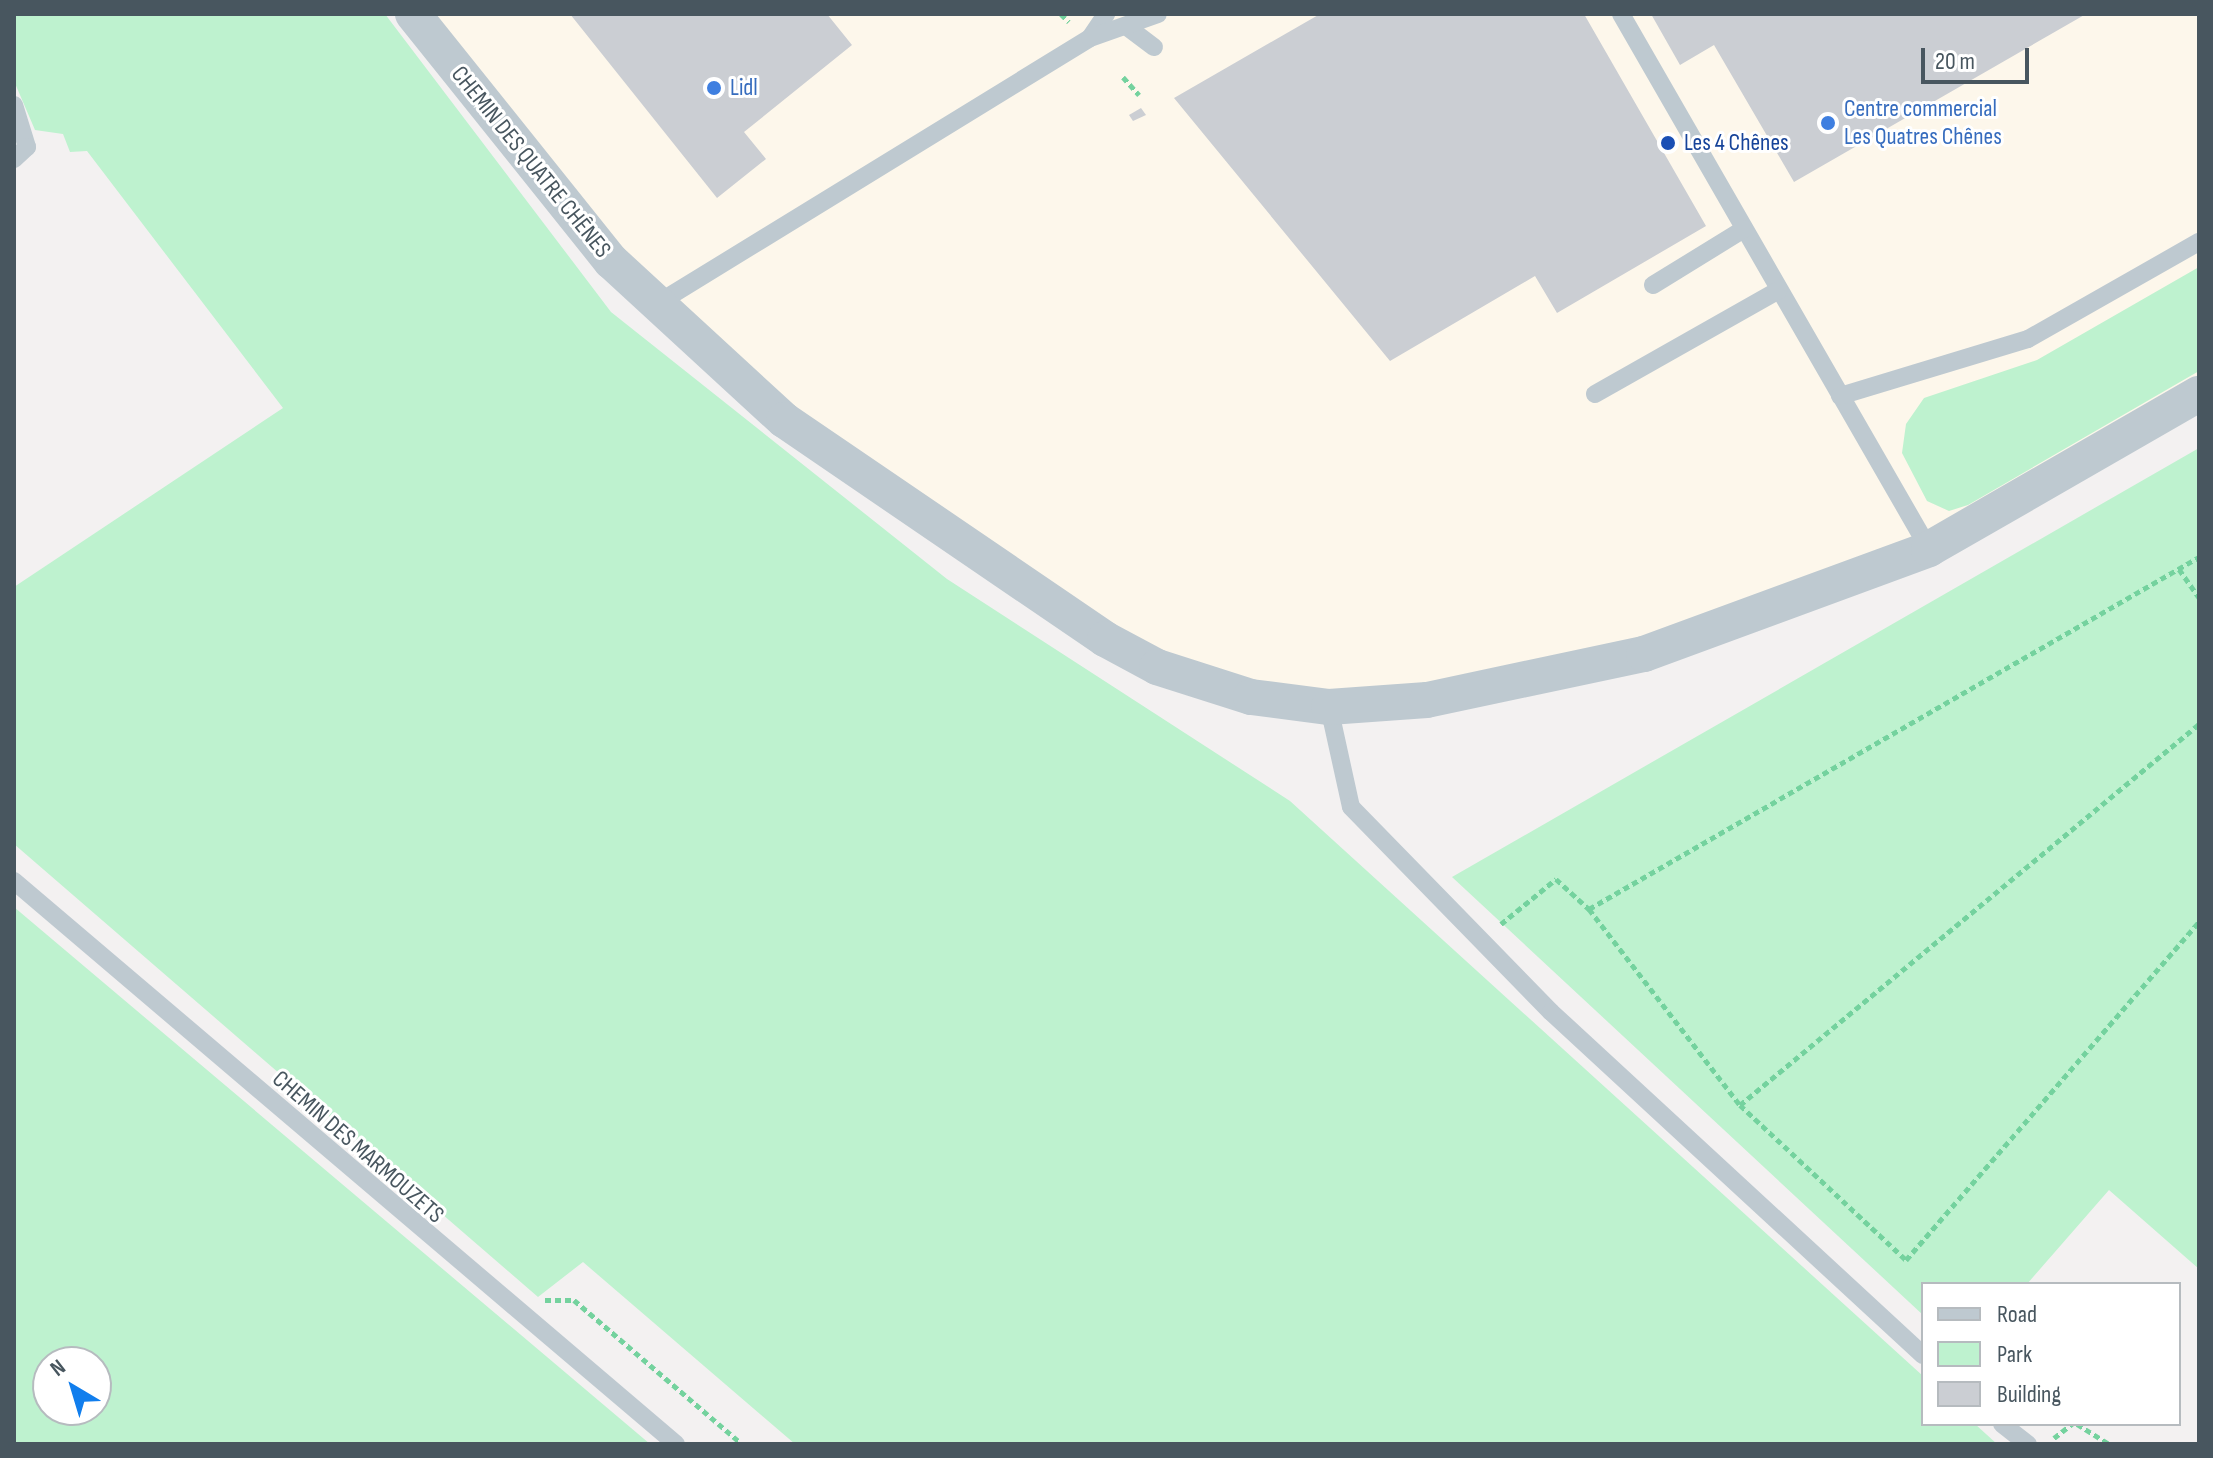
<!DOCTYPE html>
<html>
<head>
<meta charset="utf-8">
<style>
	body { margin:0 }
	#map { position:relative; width:2213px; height:1458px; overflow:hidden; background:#f3f1f1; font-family:"Sofia Sans Condensed",sans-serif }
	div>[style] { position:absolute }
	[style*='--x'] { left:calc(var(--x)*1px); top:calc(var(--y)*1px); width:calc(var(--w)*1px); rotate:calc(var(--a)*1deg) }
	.commercial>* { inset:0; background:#fdf7eb }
	.green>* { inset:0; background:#bef2cf }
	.building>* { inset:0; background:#cbced3 }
	.path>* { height:5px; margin-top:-2.5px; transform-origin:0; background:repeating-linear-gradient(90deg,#74d29e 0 6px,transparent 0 10px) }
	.service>* { height:18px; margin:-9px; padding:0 9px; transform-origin:9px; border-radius:9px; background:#bec9d0 }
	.minor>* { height:36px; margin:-18px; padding:0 18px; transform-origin:18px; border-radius:18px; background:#bec9d0 }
	.dots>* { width:22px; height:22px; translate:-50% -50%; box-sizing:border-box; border:4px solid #fff; border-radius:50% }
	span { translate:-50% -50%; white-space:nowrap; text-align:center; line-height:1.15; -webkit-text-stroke:6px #fff; paint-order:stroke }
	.shop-label { font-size:24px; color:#366cbe }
	.left { translate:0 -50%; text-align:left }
	.transit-label { font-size:24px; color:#164399 }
	.street-label { font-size:24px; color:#48565f }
	.frame { position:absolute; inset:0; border:16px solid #48565f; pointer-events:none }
	.legend { position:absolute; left:1921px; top:1282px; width:260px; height:144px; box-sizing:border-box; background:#fff; border:2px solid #b6bbbf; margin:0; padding:10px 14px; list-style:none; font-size:24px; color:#48565f }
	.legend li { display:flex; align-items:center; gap:16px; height:40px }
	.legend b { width:40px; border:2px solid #b6bbbf }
	.north { position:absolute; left:32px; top:1346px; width:80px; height:80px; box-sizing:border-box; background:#fff; border:2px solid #b6bbbf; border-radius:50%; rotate:322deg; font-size:22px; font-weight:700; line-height:32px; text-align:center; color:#48565f }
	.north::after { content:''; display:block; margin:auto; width:28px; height:36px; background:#117eed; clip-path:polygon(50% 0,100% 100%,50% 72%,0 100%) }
	.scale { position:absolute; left:1921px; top:48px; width:108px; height:36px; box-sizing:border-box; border:4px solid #48565f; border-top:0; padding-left:10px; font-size:24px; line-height:28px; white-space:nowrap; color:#48565f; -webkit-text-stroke:6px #fff; paint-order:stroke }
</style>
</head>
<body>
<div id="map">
	<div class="commercial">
		<i style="clip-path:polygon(413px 14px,2199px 14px,2199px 394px,1846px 584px,1427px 700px,1184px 677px,706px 354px)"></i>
	</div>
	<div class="green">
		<i style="clip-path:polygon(14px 14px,385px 14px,611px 312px,947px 579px,1290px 801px,1923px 1376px,1923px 1424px,1975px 1424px,1997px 1444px,795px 1444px,583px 1262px,538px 1297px,14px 844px,14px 587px,283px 408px,87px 151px,70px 152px,63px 134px,35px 130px,14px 81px)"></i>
		<i style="clip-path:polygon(2199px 267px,2199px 371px,1968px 505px,1949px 511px,1927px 501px,1902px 453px,1906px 424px,1924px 398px,2037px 360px)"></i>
		<i style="clip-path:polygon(2199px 448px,2199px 1269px,2109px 1190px,2027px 1284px,1923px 1284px,1923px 1315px,1452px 877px)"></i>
		<i style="clip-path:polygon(evenodd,14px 907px,650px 1444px,14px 1444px,14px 907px,96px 1362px,96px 1410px,48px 1410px,48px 1362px,96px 1362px)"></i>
	</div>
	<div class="building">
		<i style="clip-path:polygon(570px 14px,827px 14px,852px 45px,744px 132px,766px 159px,717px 198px)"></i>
		<i style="clip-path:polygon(1320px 14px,1584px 14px,1706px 226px,1557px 313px,1535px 276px,1390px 361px,1174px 98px)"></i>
		<i style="clip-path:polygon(1651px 14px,2086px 14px,1794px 182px,1714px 45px,1680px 65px)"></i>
		<i style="clip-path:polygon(1141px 108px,1146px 115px,1133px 121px,1129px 115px)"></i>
	</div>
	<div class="path">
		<i style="--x:1061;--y:14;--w:11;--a:45"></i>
		<i style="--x:1123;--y:77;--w:24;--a:48"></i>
		<i style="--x:2179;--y:569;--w:35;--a:55"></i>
		<i style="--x:1589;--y:909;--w:247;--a:52.4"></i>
		<i style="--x:1740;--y:1105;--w:597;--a:-39.69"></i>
		<i style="--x:1501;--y:924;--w:71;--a:-39.3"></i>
		<i style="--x:1556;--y:879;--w:45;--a:42.3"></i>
		<i style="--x:1589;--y:909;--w:704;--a:-29.99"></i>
		<i style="--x:1740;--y:1105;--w:227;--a:43"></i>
		<i style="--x:1906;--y:1260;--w:447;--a:-49.1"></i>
		<i style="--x:545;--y:1300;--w:29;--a:0"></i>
		<i style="--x:574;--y:1300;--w:221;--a:40.6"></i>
		<i style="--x:2077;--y:1424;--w:38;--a:32"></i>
		<i style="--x:2054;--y:1438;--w:23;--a:-38"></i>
	</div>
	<div class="service">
		<i style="--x:1621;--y:14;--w:617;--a:60.07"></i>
		<i style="--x:1126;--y:26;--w:35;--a:37"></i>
		<i style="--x:1090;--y:38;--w:29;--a:-56"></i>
		<i style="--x:14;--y:105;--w:44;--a:72.8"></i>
		<i style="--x:27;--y:147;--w:18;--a:137"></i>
		<i style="--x:1653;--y:285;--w:107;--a:-31.6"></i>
		<i style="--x:655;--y:305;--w:510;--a:-31.54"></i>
		<i style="--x:1090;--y:38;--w:72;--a:-19.4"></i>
		<i style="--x:1595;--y:394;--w:211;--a:-29.5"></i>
		<i style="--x:1840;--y:396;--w:196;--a:-16.9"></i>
		<i style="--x:2028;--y:339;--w:197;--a:-29.6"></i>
		<i style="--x:1329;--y:707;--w:102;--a:77.6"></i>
		<i style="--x:1351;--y:807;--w:286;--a:45.7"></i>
		<i style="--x:1551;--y:1012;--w:506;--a:42.68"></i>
		<i style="--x:14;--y:881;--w:869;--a:40.38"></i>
		<i style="--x:2002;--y:1424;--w:33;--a:38"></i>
	</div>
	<div class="minor">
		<i style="--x:413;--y:14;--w:317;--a:51.3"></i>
		<i style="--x:611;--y:261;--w:235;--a:42.6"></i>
		<i style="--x:784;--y:420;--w:389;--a:34.3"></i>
		<i style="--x:1105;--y:639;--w:59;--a:28.3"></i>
		<i style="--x:1157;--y:667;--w:99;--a:17.7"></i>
		<i style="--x:1251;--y:697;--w:79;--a:7.3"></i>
		<i style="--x:1329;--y:707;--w:98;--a:-4.1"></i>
		<i style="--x:1427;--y:700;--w:222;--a:-12"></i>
		<i style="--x:1644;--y:654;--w:304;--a:-20.2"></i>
		<i style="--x:1929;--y:549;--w:311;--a:-29.9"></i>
	</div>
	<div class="dots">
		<i style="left:714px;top:88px;background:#3f7fe0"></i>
		<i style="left:1828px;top:123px;background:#3f7fe0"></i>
		<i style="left:1668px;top:143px;background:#1a4fb4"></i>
	</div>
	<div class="shop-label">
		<span class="left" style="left:730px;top:88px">Lidl</span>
		<span class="left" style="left:1844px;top:123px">Centre commercial<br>Les Quatres Chênes</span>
	</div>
	<div class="transit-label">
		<span class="left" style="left:1684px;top:143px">Les 4 Chênes</span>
	</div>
	<div class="street-label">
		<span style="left:531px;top:162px;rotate:51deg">CHEMIN DES QUATRE CHÊNES</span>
		<span style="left:358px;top:1147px;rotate:41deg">CHEMIN DES MARMOUZETS</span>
	</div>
	<div class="frame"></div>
	<ul class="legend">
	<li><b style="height:10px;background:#bec9d0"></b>Road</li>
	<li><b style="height:22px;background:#bef2cf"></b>Park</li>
	<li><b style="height:22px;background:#cbced3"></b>Building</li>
	</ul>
	<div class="north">N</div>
	<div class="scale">20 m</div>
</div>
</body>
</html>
